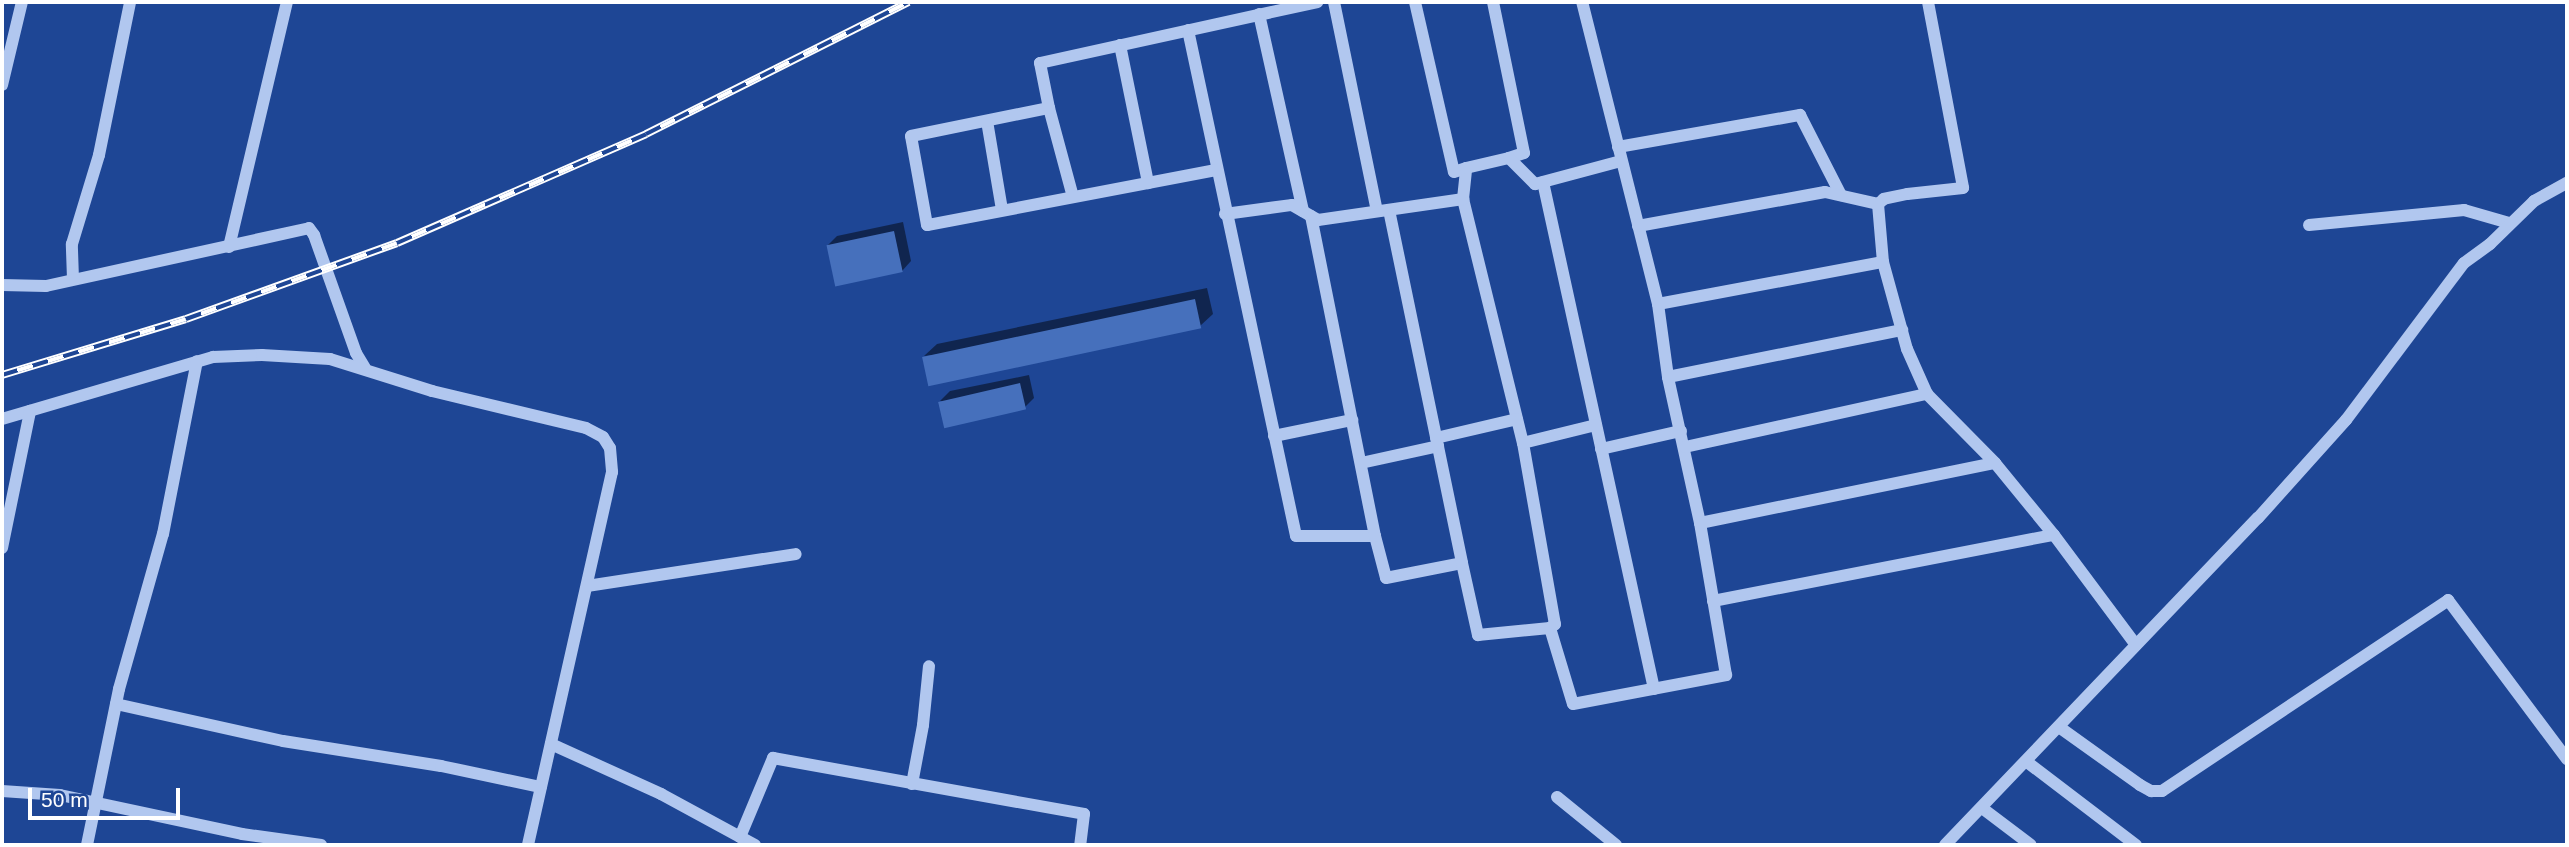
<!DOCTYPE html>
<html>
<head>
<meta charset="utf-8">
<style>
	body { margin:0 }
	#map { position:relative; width:2569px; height:847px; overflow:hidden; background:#1e4695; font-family:Arial,sans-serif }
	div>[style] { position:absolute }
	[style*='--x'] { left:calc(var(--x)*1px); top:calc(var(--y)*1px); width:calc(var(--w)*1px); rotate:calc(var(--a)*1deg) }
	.shadow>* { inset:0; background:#0007 }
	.building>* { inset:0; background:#4670bc; transform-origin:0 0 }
	.minor>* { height:12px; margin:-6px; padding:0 6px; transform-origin:6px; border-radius:6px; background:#b1c7ef }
	.rail>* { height:8px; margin-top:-4px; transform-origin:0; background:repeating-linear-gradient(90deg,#1e4695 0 16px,#fff 0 32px); box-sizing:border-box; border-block:2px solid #fff }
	span { translate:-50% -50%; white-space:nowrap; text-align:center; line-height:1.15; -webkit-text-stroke:7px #1e4695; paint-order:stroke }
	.frame { position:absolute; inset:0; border:4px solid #fff; pointer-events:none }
	.scale { position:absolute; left:28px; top:788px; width:152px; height:32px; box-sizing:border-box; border:4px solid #fff; border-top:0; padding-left:9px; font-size:21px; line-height:24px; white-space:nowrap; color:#fff; -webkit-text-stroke:5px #1e4695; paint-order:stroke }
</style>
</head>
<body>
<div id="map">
	<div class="shadow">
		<i style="clip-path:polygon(903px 222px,911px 261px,902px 271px,828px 245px,837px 236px)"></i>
		<i style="clip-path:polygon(1207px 288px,1213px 314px,1200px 326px,924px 356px,937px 344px)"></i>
		<i style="clip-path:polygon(1029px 375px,1034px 398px,1025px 407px,940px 401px,950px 391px)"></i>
	</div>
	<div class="building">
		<i style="left:894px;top:231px;width:42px;height:69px;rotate:78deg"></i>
		<i style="left:1195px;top:299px;width:30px;height:279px;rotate:78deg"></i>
		<i style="left:1020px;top:383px;width:27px;height:84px;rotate:77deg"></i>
	</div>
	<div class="minor">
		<i style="--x:1334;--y:2;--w:213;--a:78.4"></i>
		<i style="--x:1415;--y:2;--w:174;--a:77.1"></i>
		<i style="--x:1454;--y:172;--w:13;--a:-18"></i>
		<i style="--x:1493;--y:2;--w:154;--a:78.4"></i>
		<i style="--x:1524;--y:153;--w:16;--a:162"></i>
		<i style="--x:1928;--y:2;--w:189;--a:79.3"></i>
		<i style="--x:1963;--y:188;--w:56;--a:173.9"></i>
		<i style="--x:1907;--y:194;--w:24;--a:168"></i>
		<i style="--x:1884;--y:199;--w:8;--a:140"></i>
		<i style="--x:1878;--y:204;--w:58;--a:85.1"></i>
		<i style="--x:1883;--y:262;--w:90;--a:74.6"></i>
		<i style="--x:1907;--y:349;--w:49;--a:66"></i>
		<i style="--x:1927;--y:394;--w:97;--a:45.4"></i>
		<i style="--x:1995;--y:463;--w:93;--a:50.7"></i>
		<i style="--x:2054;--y:535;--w:137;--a:53.3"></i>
		<i style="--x:1259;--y:14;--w:202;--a:77.4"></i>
		<i style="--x:1188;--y:30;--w:517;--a:77.95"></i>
		<i style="--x:1296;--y:536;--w:79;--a:0"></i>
		<i style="--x:1375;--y:536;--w:43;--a:75.3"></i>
		<i style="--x:1386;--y:578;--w:77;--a:-11.2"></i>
		<i style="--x:1462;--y:563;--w:74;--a:77.5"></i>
		<i style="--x:1478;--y:635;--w:72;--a:-5.6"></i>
		<i style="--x:1550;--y:628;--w:79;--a:73.2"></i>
		<i style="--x:1573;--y:704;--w:156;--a:-10.7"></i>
		<i style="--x:1726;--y:675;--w:154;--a:-99.7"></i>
		<i style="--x:1700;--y:523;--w:149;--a:-102.4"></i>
		<i style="--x:1668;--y:377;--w:74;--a:-97.8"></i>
		<i style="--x:1658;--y:304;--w:311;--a:-104.1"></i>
		<i style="--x:1120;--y:45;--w:141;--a:78.5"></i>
		<i style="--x:2;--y:85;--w:85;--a:-76.5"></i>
		<i style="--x:1049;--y:108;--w:92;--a:74.9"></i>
		<i style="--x:987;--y:121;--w:90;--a:80.4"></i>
		<i style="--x:1618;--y:147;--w:185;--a:-10"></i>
		<i style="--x:1800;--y:115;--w:90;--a:62.9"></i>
		<i style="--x:1216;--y:170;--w:294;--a:169.2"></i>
		<i style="--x:927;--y:225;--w:90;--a:-100.2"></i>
		<i style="--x:911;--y:136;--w:141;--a:-11.5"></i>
		<i style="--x:1049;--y:108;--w:46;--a:-101.3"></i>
		<i style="--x:1040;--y:63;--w:284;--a:-12.4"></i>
		<i style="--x:1543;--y:182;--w:519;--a:77.65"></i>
		<i style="--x:1463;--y:199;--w:251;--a:76.2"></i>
		<i style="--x:1523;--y:443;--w:184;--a:80"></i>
		<i style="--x:1555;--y:624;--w:6;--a:141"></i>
		<i style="--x:1389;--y:210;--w:360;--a:78.3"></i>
		<i style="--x:1225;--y:214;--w:68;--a:-7.7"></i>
		<i style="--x:1292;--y:205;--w:30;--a:30"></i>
		<i style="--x:1318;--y:220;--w:147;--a:-8.2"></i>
		<i style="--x:1463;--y:199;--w:31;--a:-84"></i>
		<i style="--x:1466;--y:168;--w:44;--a:-13.1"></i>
		<i style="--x:1509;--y:158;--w:37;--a:45"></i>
		<i style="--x:1535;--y:184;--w:89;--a:-15"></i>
		<i style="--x:1311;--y:216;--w:326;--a:78.7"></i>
		<i style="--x:2309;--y:225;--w:156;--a:-5.5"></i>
		<i style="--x:2464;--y:210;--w:47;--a:16.1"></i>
		<i style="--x:1638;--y:226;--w:190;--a:-10.3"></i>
		<i style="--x:1825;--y:192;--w:54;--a:12.8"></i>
		<i style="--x:229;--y:247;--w:252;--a:-76.7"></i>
		<i style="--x:73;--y:279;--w:35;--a:-92"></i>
		<i style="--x:72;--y:244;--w:93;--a:-73.1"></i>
		<i style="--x:99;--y:155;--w:156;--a:-78.5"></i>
		<i style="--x:2;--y:285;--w:44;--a:1.3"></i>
		<i style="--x:46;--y:286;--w:269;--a:-12.4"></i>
		<i style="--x:309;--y:228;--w:9;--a:54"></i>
		<i style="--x:314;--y:235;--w:125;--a:70.4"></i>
		<i style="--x:356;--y:353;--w:17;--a:59"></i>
		<i style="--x:1658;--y:304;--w:229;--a:-10.6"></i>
		<i style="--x:1668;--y:377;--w:239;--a:-11.4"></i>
		<i style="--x:2;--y:419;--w:220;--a:-16.4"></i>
		<i style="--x:213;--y:357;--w:49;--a:-2.3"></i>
		<i style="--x:262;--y:355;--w:68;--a:3.4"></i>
		<i style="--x:330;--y:359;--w:107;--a:17.4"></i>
		<i style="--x:432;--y:391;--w:158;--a:13.5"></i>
		<i style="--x:586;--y:428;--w:19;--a:28"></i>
		<i style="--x:603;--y:437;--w:13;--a:58"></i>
		<i style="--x:610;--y:448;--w:24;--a:85"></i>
		<i style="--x:612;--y:472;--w:382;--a:102.7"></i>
		<i style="--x:1274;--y:436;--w:80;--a:-11.6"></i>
		<i style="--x:1436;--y:438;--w:83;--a:-13.2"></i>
		<i style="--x:1523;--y:443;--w:75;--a:-13.9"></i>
		<i style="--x:1685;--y:447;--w:248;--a:-12.4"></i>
		<i style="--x:1601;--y:449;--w:82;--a:-12.7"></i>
		<i style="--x:1361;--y:463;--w:79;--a:-12.4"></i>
		<i style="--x:1700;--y:523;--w:301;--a:-11.5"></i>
		<i style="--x:2;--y:548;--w:140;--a:-78.4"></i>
		<i style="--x:587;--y:586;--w:211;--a:-8.7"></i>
		<i style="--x:1713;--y:601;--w:347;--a:-11"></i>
		<i style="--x:116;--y:704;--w:171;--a:12.5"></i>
		<i style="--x:283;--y:741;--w:160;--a:9"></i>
		<i style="--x:441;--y:766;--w:102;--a:11.9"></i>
		<i style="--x:2059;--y:727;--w:100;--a:35.6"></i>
		<i style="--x:2140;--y:785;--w:13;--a:29"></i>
		<i style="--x:2151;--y:791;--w:11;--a:0"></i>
		<i style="--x:2162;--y:791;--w:344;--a:-33.7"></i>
		<i style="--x:2448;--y:600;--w:199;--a:53.2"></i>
		<i style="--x:551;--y:744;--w:121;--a:24.4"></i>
		<i style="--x:661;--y:794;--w:107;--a:28.5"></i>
		<i style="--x:2027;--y:762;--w:137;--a:37.3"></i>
		<i style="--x:912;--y:784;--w:60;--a:-79.4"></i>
		<i style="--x:923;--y:725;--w:59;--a:-84.2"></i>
		<i style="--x:2;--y:791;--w:58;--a:3.9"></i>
		<i style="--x:60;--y:795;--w:186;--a:12.1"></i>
		<i style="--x:242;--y:834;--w:80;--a:7.9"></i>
		<i style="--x:1557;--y:797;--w:76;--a:39.1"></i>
		<i style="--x:1982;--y:808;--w:61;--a:37.1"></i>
		<i style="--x:740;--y:837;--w:86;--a:-67.3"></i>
		<i style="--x:773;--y:758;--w:316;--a:10.2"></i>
		<i style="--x:1084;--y:814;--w:31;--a:97"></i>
		<i style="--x:87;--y:845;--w:159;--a:-78.4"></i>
		<i style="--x:119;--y:689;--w:161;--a:-74.2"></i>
		<i style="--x:163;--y:534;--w:176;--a:-78.9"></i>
		<i style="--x:1945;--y:845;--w:453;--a:-46.3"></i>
		<i style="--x:2258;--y:518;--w:132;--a:-48.1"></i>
		<i style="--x:2346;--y:420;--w:196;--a:-53.1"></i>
		<i style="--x:2464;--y:263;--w:32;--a:-36"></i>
		<i style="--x:2490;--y:244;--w:62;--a:-44.3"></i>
		<i style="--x:2534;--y:201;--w:38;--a:-29"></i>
	</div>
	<div class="rail">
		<i style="--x:2;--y:375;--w:192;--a:-16.9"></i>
		<i style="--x:186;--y:319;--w:224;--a:-19.8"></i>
		<i style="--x:397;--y:243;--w:272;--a:-23.6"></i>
		<i style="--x:646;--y:134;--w:294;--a:-26.7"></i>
	</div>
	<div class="frame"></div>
	<div class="scale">50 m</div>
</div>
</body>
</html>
